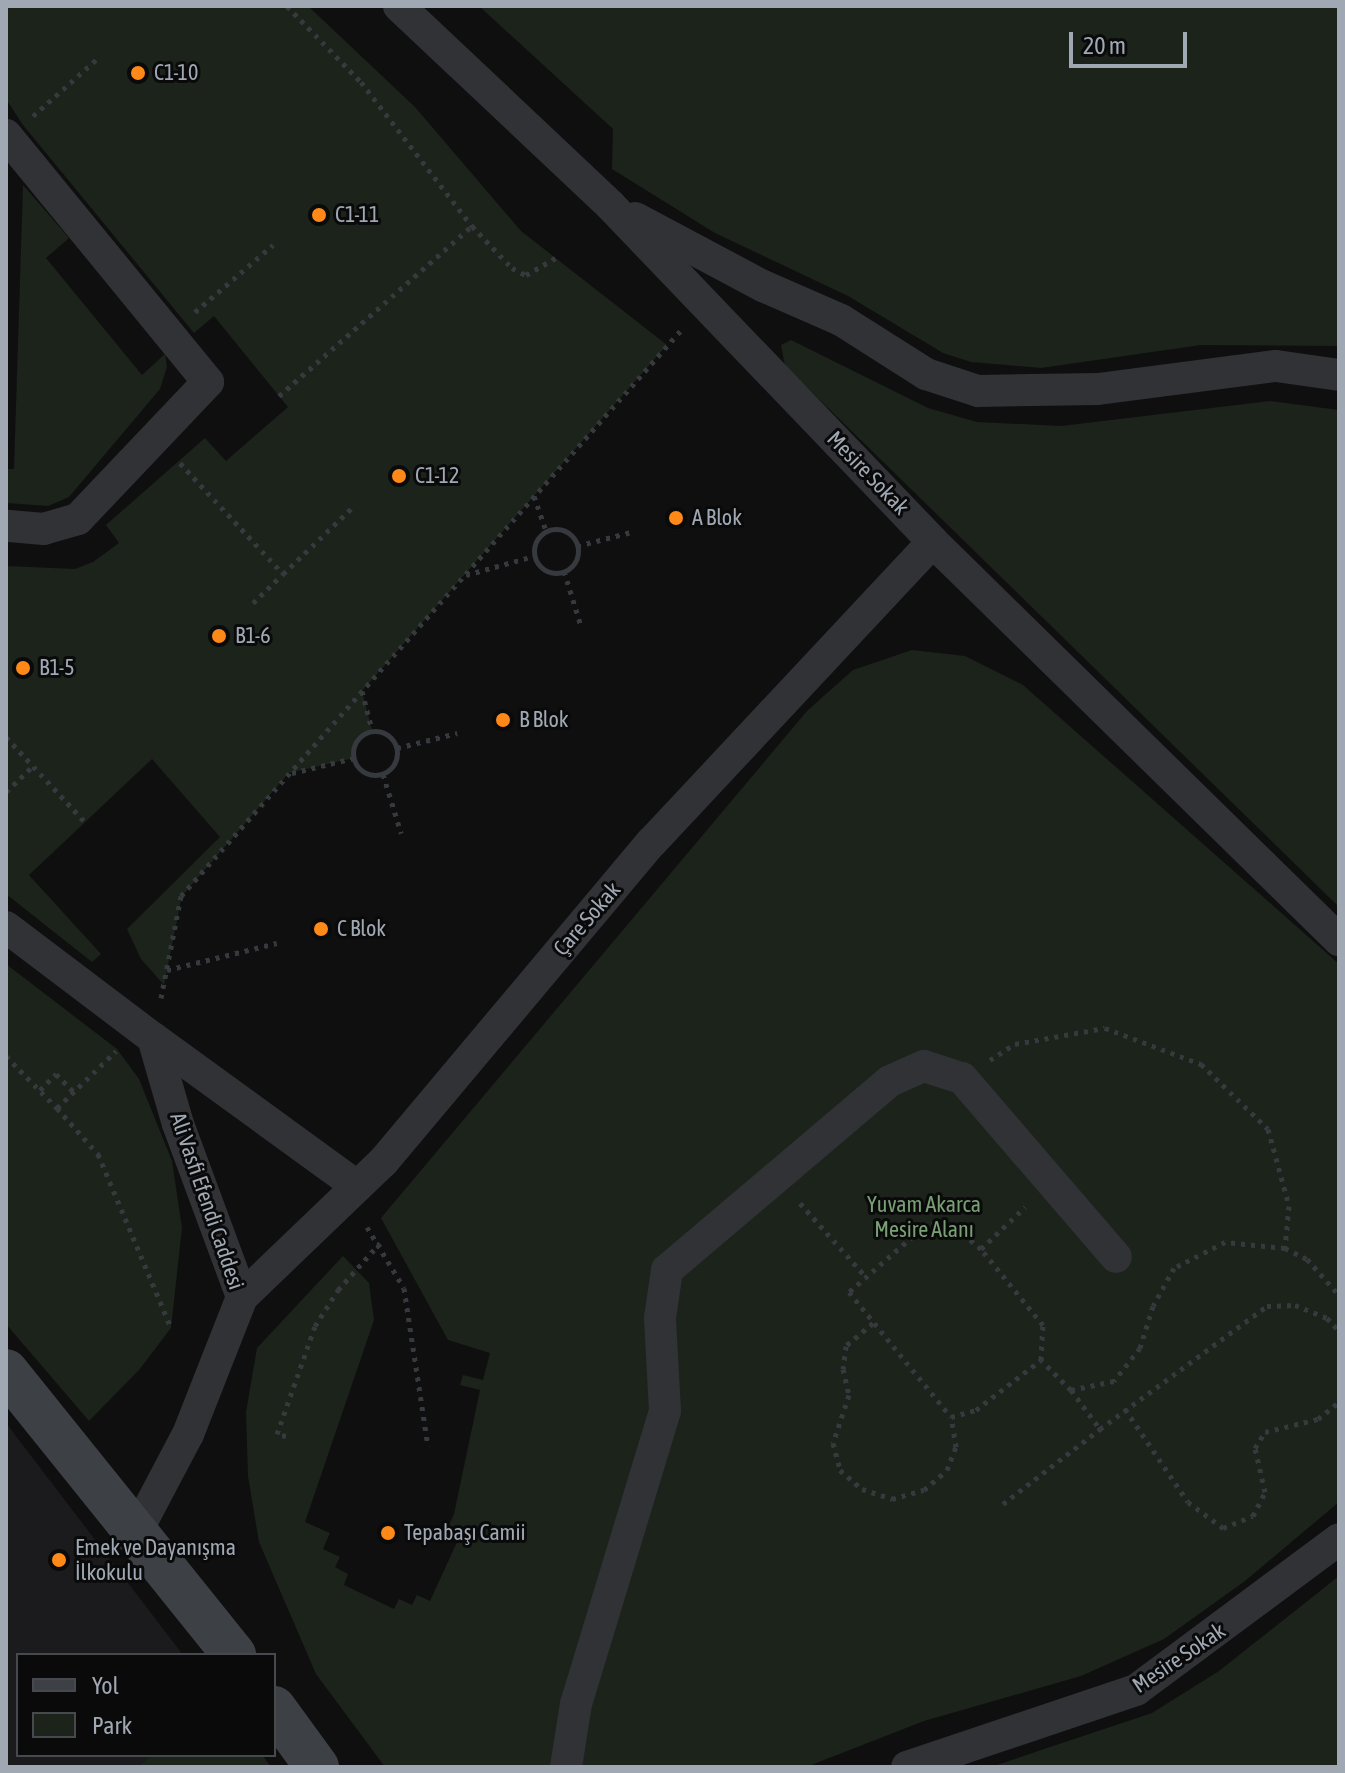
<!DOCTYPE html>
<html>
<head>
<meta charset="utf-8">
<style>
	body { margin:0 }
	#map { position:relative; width:1345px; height:1773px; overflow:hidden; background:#0f0f10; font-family:"Asap Condensed",sans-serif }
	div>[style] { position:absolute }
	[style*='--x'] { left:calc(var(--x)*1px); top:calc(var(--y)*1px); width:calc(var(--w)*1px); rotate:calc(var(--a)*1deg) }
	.built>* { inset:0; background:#1b1b1d }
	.green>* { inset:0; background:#1b231b }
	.path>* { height:5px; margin-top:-2.5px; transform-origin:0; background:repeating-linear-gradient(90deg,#36393d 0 4px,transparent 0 10px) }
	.path>.ring { margin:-2.5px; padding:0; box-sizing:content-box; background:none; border:5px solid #36393d; border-radius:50% }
	.street>* { height:32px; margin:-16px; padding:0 16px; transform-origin:16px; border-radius:16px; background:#303236 }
	.secondary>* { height:44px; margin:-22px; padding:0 22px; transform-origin:22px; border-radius:22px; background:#3d4146 }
	.dots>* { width:22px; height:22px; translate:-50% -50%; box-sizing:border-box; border:4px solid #0a0a0b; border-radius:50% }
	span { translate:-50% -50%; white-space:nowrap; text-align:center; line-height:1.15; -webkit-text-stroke:6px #0a0a0b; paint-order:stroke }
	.poi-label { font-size:22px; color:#9fa8b3 }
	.left { translate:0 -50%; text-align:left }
	.street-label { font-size:22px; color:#9fa8b3 }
	.park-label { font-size:22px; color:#79a074 }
	.frame { position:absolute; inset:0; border:8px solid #9fa8b3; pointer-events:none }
	.legend { position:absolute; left:16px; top:1653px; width:260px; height:104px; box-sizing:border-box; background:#0a0a0b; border:2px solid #46494e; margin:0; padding:10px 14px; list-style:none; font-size:24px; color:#9fa8b3 }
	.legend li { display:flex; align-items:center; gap:16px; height:40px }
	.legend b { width:40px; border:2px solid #46494e }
	.scale { position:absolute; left:1069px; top:32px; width:118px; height:36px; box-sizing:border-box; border:4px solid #9fa8b3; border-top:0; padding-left:10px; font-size:24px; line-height:28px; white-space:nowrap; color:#9fa8b3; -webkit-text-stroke:6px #0a0a0b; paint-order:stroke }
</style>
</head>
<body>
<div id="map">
	<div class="built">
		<i style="clip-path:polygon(6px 1423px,183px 1655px,18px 1655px,18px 1755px,152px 1755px,137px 1767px,6px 1767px)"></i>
	</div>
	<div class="green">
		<i style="clip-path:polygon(6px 6px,308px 6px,415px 107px,521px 231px,667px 345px,362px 691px,372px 730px,355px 743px,354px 758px,289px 773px,182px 896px,164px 985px,141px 959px,127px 929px,220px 837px,152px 759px,29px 875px,101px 954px,92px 962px,6px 894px,6px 566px,75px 569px,93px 562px,119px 543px,106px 525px,205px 438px,226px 461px,288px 407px,214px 316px,194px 333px,23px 125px,6px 99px)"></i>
		<i style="clip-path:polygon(479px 6px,1339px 6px,1339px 346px,1201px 345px,1041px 368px,971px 362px,943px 353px,848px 296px,715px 233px,612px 169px,613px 129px)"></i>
		<i style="clip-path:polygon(23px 185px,69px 238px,46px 258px,142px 375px,165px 354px,167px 367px,160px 389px,69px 497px,48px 506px,6px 503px,6px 469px,14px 469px)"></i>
		<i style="clip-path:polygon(791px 340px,928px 408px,977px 422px,1061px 426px,1270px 401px,1339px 410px,1339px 907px,785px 366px,781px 345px)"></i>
		<i style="clip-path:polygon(912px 650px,965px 656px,1023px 685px,1339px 964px,1339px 1502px,1245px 1581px,1164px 1639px,1081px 1676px,924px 1721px,806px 1767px,385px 1767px,316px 1674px,259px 1542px,248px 1476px,246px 1412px,257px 1348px,343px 1256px,369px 1283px,374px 1320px,305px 1522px,330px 1533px,323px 1549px,340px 1557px,335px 1567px,348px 1574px,344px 1585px,394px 1609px,399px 1599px,412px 1605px,417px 1595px,430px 1601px,458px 1540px,445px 1534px,454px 1514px,480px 1390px,460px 1385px,463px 1375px,483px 1380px,490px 1353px,448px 1340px,381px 1218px,807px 711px,853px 670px)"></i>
		<i style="clip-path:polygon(6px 964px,117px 1049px,139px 1079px,172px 1161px,182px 1228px,171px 1328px,139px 1370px,89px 1421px,6px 1324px)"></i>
		<i style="clip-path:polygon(1339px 1576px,1339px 1767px,991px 1767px,1152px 1713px,1219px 1671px)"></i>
		<i style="clip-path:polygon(152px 1755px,262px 1755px,271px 1767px,137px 1767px)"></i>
	</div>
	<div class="path">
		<i style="--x:287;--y:6;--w:106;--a:45.8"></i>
		<i style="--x:361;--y:82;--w:182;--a:52.4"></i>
		<i style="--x:33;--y:116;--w:87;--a:-41.7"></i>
		<i style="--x:195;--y:312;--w:103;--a:-40.7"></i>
		<i style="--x:279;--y:396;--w:257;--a:-41.4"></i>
		<i style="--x:472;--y:226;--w:58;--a:46.4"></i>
		<i style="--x:512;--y:268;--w:16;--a:27"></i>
		<i style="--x:526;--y:275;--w:34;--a:-30"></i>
		<i style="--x:180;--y:463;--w:151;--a:47.1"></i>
		<i style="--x:283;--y:574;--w:98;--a:-43.8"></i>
		<i style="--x:534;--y:496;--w:36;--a:71"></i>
		<i class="ring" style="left:534px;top:529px;width:39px;height:39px"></i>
		<i style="--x:577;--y:546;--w:56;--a:-14.5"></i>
		<i style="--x:564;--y:571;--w:58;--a:72.8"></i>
		<i style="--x:466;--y:575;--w:71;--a:-15.6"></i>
		<i style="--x:253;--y:603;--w:42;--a:-44"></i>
		<i style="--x:362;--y:691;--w:40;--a:75.6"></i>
		<i class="ring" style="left:353px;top:731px;width:39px;height:39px"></i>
		<i style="--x:6;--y:737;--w:116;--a:47.1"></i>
		<i style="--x:397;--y:748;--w:62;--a:-14"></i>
		<i style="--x:292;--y:773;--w:64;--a:-13.6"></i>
		<i style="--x:383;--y:774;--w:62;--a:73"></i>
		<i style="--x:6;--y:792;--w:37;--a:-44"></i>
		<i style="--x:167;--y:970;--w:113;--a:-13.8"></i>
		<i style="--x:161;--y:998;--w:104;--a:-78.9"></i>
		<i style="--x:181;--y:896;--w:758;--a:-48.53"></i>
		<i style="--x:6;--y:1056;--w:73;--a:45.6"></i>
		<i style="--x:57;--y:1108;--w:82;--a:-44"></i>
		<i style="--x:990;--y:1060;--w:30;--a:-33"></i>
		<i style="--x:1015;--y:1044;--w:91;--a:-10.1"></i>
		<i style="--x:1105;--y:1028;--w:103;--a:20.6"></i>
		<i style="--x:1201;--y:1064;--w:93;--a:44.1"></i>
		<i style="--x:1268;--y:1129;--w:80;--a:74.7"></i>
		<i style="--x:1289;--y:1206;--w:42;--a:95.4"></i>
		<i style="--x:1285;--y:1248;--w:60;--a:-174.3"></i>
		<i style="--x:1225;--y:1242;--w:57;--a:153"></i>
		<i style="--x:1174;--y:1268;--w:43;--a:118.9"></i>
		<i style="--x:1153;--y:1306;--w:44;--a:107.2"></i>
		<i style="--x:1140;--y:1348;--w:42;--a:128.2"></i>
		<i style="--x:1114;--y:1381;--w:44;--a:168.2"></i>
		<i style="--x:1071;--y:1390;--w:42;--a:-135"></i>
		<i style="--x:1041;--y:1360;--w:35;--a:-87"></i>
		<i style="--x:1043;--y:1325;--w:98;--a:-129.2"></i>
		<i style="--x:981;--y:1249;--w:61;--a:-43.7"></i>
		<i style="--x:40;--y:1090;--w:23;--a:-45"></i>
		<i style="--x:56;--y:1074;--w:25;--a:45"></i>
		<i style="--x:57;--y:1108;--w:62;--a:48.3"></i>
		<i style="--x:98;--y:1154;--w:189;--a:67.2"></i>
		<i style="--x:800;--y:1203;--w:99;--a:48.3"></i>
		<i style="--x:367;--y:1227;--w:71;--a:58.8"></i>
		<i style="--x:404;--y:1288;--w:160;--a:81.4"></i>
		<i style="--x:1285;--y:1248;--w:25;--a:27"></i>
		<i style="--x:1307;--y:1259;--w:48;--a:48.4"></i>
		<i style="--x:981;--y:1249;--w:34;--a:-140"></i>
		<i style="--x:955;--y:1227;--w:27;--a:-172"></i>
		<i style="--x:928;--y:1223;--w:105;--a:138.9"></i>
		<i style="--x:849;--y:1292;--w:161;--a:50.8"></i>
		<i style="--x:951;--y:1417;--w:26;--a:-16"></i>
		<i style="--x:976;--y:1410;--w:82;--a:-37.6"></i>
		<i style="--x:873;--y:1323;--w:35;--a:140"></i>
		<i style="--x:846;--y:1346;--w:23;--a:97"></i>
		<i style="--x:843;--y:1369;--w:27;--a:77"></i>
		<i style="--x:849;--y:1395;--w:51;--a:108.4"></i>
		<i style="--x:833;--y:1443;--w:28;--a:75"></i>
		<i style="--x:840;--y:1470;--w:29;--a:41"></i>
		<i style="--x:862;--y:1489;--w:32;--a:18"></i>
		<i style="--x:892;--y:1499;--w:33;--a:-16"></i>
		<i style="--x:924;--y:1490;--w:30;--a:-41"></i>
		<i style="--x:947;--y:1470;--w:25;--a:-69"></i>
		<i style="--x:956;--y:1447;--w:30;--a:-99"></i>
		<i style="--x:1071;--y:1390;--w:49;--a:53.4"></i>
		<i style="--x:1100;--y:1429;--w:207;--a:-36.4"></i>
		<i style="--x:1267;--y:1306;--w:28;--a:-2"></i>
		<i style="--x:1295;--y:1305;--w:35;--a:22"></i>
		<i style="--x:1327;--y:1318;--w:18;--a:47"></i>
		<i style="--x:1125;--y:1409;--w:112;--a:55.9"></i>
		<i style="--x:1188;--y:1502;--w:44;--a:36.6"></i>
		<i style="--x:1223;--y:1528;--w:32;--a:-22"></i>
		<i style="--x:1253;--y:1516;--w:27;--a:-63"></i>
		<i style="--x:1265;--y:1492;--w:45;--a:-102.8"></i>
		<i style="--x:1255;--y:1448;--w:19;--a:-58"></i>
		<i style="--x:1265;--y:1432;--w:55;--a:-13.8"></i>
		<i style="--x:1318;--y:1419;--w:27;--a:-39"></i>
		<i style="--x:286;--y:1436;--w:9;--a:-167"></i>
		<i style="--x:277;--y:1434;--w:114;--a:-70.6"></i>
		<i style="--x:315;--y:1326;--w:43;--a:-57.4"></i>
		<i style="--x:338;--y:1290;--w:63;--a:-48.2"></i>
		<i style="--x:1003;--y:1504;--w:123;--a:-37.7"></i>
	</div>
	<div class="street">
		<i style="--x:399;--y:6;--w:291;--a:43.3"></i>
		<i style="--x:611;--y:206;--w:465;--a:46.2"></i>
		<i style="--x:933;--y:542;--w:569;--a:44.43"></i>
		<i style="--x:6;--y:135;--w:319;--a:50.7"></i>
		<i style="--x:208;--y:382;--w:189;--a:133.5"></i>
		<i style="--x:78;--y:519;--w:35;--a:164"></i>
		<i style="--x:44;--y:529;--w:38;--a:-175"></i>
		<i style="--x:635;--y:218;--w:145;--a:28"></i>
		<i style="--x:763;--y:286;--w:85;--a:23.6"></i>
		<i style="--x:841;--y:320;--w:101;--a:32.4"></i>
		<i style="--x:926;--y:374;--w:55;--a:18.1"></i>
		<i style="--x:978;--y:391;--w:120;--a:-1"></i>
		<i style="--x:1098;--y:389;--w:179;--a:-7.4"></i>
		<i style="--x:1276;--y:366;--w:64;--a:8.1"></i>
		<i style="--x:6;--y:927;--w:184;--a:37.1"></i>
		<i style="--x:153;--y:1038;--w:90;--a:73.8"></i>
		<i style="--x:178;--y:1124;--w:184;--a:69.7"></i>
		<i style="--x:242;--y:1297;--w:147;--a:111.5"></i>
		<i style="--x:188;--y:1434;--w:107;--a:117.8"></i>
		<i style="--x:153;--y:1038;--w:252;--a:36"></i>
		<i style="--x:242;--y:1297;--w:195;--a:-43.8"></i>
		<i style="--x:383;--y:1162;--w:417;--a:-50"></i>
		<i style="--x:651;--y:843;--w:412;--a:-46.9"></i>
		<i style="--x:566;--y:1767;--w:64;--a:-81"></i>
		<i style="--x:576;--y:1704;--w:306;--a:-73.1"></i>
		<i style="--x:665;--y:1411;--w:93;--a:-93.1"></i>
		<i style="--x:660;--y:1318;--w:49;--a:-81.7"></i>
		<i style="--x:667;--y:1270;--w:292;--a:-40.3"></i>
		<i style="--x:890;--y:1081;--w:37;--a:-24"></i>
		<i style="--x:924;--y:1066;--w:40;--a:18"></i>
		<i style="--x:962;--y:1078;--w:236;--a:49.3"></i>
		<i style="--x:907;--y:1767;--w:242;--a:-18.6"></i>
		<i style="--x:1136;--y:1690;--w:253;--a:-36.6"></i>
	</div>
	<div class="secondary">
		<i style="--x:6;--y:1371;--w:364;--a:51.2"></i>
		<i style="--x:274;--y:1708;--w:73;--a:53.9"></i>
	</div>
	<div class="dots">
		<i style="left:138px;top:73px;background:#ff8918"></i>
		<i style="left:319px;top:215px;background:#ff8918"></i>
		<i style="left:399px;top:476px;background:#ff8918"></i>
		<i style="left:676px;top:518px;background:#ff8918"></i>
		<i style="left:219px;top:636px;background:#ff8918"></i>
		<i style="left:23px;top:668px;background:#ff8918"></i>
		<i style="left:503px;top:720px;background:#ff8918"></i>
		<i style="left:321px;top:929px;background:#ff8918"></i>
		<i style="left:388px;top:1533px;background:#ff8918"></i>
		<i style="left:59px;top:1560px;background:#ff8918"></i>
	</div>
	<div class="poi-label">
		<span class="left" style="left:154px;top:73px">C1-10</span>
		<span class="left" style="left:335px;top:215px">C1-11</span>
		<span class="left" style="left:415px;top:476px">C1-12</span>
		<span class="left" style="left:692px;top:518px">A Blok</span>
		<span class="left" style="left:235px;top:636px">B1-6</span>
		<span class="left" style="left:39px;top:668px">B1-5</span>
		<span class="left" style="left:519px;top:720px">B Blok</span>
		<span class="left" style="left:337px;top:929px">C Blok</span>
		<span class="left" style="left:404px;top:1533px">Tepabaşı Camii</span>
		<span class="left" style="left:75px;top:1560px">Emek ve Dayanışma<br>İlkokulu</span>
	</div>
	<div class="street-label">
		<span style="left:868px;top:473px;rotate:46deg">Mesire Sokak</span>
		<span style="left:587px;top:919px;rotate:-49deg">Çare Sokak</span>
		<span style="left:207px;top:1201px;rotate:71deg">Ali Vasfi Efendi Caddesi</span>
		<span style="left:1179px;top:1658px;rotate:-34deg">Mesire Sokak</span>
	</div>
	<div class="park-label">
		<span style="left:924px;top:1217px">Yuvam Akarca<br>Mesire Alanı</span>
	</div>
	<div class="frame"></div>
	<ul class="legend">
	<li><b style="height:10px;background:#3d4146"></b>Yol</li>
	<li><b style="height:22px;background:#1b231b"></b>Park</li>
	</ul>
	<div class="scale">20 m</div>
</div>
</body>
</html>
